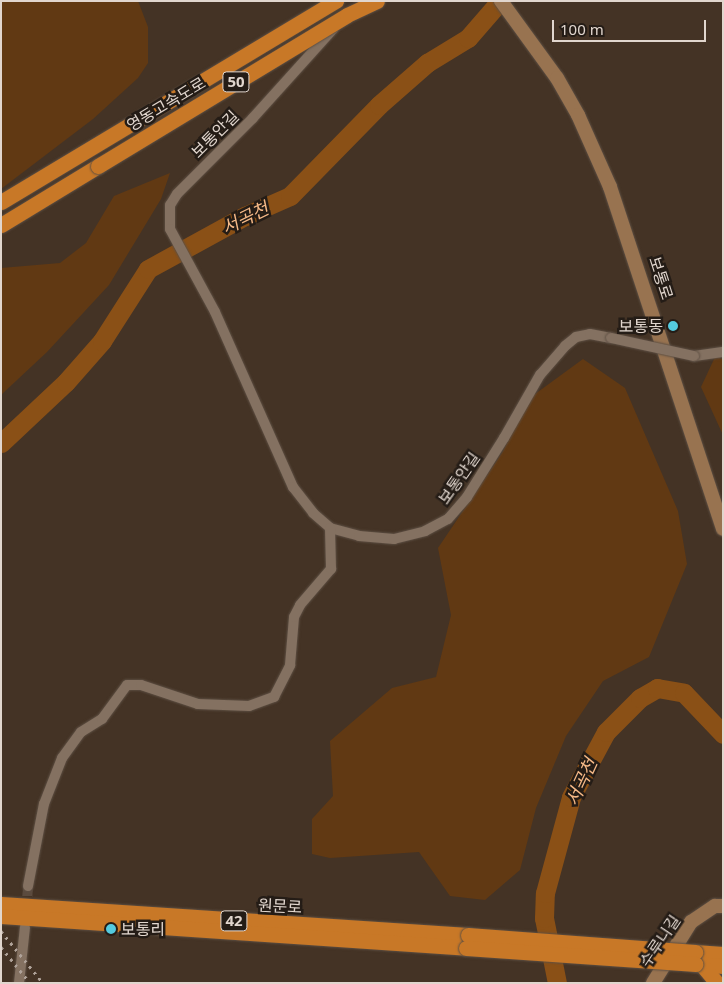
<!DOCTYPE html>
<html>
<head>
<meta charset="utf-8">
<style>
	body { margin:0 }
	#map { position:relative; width:724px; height:984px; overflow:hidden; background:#443325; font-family:"Noto Sans","Noto Sans KR",sans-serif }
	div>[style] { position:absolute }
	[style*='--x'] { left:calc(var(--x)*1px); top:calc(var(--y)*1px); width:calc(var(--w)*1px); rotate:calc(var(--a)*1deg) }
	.green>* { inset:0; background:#613913 }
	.river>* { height:19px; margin:-9.5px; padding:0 9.5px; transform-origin:9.5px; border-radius:9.5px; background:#8a5016 }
	.street-tunnel>* { height:10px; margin-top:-5px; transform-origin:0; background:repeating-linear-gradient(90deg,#5c4b3e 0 10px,transparent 0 15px) }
	.roads { filter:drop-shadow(0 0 1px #5d4f43) drop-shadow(0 0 1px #5d4f43) }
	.street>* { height:10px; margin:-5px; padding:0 5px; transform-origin:5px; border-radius:5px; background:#847161 }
	.secondary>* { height:14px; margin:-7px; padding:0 7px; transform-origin:7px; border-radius:7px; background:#987350 }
	.highway>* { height:15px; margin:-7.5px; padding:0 7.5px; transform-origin:7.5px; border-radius:7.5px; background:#c87827 }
	.rail>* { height:3px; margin-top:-1.5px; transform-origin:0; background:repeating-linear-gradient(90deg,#afa299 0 2.5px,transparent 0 7.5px) }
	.bridges { filter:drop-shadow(0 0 1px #5d4f43) drop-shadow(0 0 1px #5d4f43) }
	.street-bridge>* { height:10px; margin:-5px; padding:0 5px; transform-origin:5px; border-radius:5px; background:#847161 }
	.highway-bridge>* { height:15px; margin:-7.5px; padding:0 7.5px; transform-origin:7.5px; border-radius:7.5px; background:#c87827 }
	.dots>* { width:14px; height:14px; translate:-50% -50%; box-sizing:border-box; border:2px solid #241c16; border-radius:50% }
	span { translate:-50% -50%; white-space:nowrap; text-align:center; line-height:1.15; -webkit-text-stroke:5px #241c16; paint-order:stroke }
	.shield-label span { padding:1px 4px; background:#241c16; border:1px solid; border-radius:4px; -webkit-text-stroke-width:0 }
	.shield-label { font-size:15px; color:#e1d6ce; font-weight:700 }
	.street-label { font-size:16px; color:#e1d6ce }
	.poi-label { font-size:16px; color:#e1d6ce }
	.right { translate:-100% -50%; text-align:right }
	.left { translate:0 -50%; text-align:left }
	.water-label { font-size:18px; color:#f5b987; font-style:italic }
	.frame { position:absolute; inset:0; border:2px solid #e1d6ce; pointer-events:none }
	.scale { position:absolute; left:552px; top:20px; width:154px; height:22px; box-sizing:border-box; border:2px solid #e1d6ce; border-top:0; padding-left:6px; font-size:15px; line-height:18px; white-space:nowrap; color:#e1d6ce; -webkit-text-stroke:4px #241c16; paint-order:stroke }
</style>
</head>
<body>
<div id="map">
	<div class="green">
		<i style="clip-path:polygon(1px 1px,138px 1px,148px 27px,148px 63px,138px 78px,93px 119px,1px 189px)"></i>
		<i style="clip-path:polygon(170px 173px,161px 199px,109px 285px,47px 352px,1px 395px,1px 268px,60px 263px,86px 243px,114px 196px)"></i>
		<i style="clip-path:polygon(715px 357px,723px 359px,723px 435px,701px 387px)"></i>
		<i style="clip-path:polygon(583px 359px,625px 388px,678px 511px,687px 564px,649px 657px,603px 681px,566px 736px,536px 808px,520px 870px,485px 900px,450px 896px,419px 852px,330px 858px,312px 854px,312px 819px,333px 796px,330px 741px,392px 688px,436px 677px,451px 615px,438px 548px,502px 453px,531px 397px)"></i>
	</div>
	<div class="river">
		<i style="--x:1;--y:443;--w:89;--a:-43.2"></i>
		<i style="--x:66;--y:382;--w:55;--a:-48.7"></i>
		<i style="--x:102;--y:341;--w:85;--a:-57.4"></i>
		<i style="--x:148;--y:269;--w:111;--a:-28.7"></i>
		<i style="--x:245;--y:216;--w:49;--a:-24"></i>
		<i style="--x:290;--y:196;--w:127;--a:-45.6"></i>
		<i style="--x:379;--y:105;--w:64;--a:-41.2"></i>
		<i style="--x:427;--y:63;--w:48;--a:-31.4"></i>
		<i style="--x:468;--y:38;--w:49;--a:-49.1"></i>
		<i style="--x:557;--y:983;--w:66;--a:-101.3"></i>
		<i style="--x:544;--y:918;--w:25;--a:-88"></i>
		<i style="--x:545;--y:893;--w:99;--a:-74.8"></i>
		<i style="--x:571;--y:797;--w:74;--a:-61.7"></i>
		<i style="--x:606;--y:732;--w:48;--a:-45"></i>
		<i style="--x:640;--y:698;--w:20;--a:-30"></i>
		<i style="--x:657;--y:688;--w:27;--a:10"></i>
		<i style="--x:684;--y:693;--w:57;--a:46.4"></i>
	</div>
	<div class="street-tunnel">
		<i style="--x:26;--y:911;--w:25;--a:-85"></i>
	</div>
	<div class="roads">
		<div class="street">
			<i style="--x:333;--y:29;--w:120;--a:132"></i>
			<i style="--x:253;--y:118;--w:107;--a:135"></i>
			<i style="--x:177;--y:194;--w:13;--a:122"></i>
			<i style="--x:170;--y:205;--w:24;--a:90"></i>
			<i style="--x:170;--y:229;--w:94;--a:61.5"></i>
			<i style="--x:215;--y:312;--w:192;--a:66"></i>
			<i style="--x:293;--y:487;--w:33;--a:52"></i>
			<i style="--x:313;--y:513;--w:23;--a:41"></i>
			<i style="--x:330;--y:528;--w:30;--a:15"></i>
			<i style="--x:359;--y:536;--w:35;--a:5"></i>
			<i style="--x:394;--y:539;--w:32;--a:-14"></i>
			<i style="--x:425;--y:531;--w:26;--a:-28"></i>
			<i style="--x:448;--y:519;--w:29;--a:-49"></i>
			<i style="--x:467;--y:497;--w:70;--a:-57.9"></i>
			<i style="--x:504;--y:438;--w:73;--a:-60.3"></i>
			<i style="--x:540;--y:375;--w:38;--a:-49"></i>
			<i style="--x:565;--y:346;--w:14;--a:-39"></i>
			<i style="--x:576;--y:337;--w:14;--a:-12"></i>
			<i style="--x:590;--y:334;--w:21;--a:11"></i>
			<i style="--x:694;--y:356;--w:29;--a:-8"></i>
			<i style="--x:28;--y:886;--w:84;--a:-79"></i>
			<i style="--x:44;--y:804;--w:49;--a:-68.6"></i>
			<i style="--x:62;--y:758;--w:32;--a:-54"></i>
			<i style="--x:81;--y:732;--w:25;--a:-32"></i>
			<i style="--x:102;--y:719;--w:42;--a:-53.7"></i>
			<i style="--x:127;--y:685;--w:14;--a:0"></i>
			<i style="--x:141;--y:685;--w:60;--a:18.4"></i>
			<i style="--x:198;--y:704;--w:51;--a:2.2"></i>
			<i style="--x:249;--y:706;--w:27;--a:-20"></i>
			<i style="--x:274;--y:697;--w:36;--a:-63"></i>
			<i style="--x:290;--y:665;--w:48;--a:-85.2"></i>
			<i style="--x:294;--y:617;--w:13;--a:-63"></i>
			<i style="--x:300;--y:605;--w:48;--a:-49.3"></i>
			<i style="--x:331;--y:569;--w:41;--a:-91.4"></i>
			<i style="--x:19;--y:983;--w:56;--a:-83.9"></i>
		</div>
		<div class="secondary">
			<i style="--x:501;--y:1;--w:95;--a:54"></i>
			<i style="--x:557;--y:78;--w:43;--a:60.4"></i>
			<i style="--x:578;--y:115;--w:79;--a:66"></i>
			<i style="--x:610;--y:187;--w:360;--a:71.7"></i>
			<i style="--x:653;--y:983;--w:72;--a:-58.1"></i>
			<i style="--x:691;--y:922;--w:29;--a:-34"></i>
			<i style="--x:715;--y:906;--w:8;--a:0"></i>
		</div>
		<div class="highway">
			<i style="--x:1;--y:202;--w:391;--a:-31"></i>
			<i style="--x:1;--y:225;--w:114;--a:-31.3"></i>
			<i style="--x:1;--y:904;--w:468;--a:3.8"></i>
			<i style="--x:1;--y:916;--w:466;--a:3.9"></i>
			<i style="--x:695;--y:952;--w:28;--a:4"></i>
			<i style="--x:695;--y:964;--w:28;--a:4"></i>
			<i style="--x:701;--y:964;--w:25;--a:50"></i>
		</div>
	</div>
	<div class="rail">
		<i style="--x:1;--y:931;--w:67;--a:51.1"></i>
		<i style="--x:1;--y:947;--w:46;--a:51.1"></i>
	</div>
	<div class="bridges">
		<div class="street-bridge">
			<i style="--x:611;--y:338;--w:85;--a:12.2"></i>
		</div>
		<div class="highway-bridge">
			<i style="--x:98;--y:166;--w:291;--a:-31.2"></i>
			<i style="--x:347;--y:15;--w:33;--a:-25"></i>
			<i style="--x:468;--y:935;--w:228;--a:4.3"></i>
			<i style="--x:466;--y:948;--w:230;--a:4"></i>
		</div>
	</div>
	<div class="dots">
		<i style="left:673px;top:326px;background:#54cade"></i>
		<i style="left:111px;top:929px;background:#54cade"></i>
	</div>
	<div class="shield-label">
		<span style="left:236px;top:82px">50</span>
		<span style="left:234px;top:921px">42</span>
	</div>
	<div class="street-label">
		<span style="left:166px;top:104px;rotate:-31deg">영동고속도로</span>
		<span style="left:215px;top:134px;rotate:-45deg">보통안길</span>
		<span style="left:661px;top:278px;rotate:72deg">보통로</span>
		<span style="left:459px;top:478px;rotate:-55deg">보통안길</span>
		<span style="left:280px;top:906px;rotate:3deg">원문로</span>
		<span style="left:660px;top:941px;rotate:-56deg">수루니길</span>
	</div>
	<div class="poi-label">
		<span class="right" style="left:663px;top:326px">보통동</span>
		<span class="left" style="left:121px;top:929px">보통리</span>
	</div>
	<div class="water-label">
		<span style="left:245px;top:218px;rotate:-26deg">서곡천</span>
		<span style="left:581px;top:782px;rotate:-65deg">서곡천</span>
	</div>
	<div class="frame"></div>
	<div class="scale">100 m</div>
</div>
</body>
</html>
